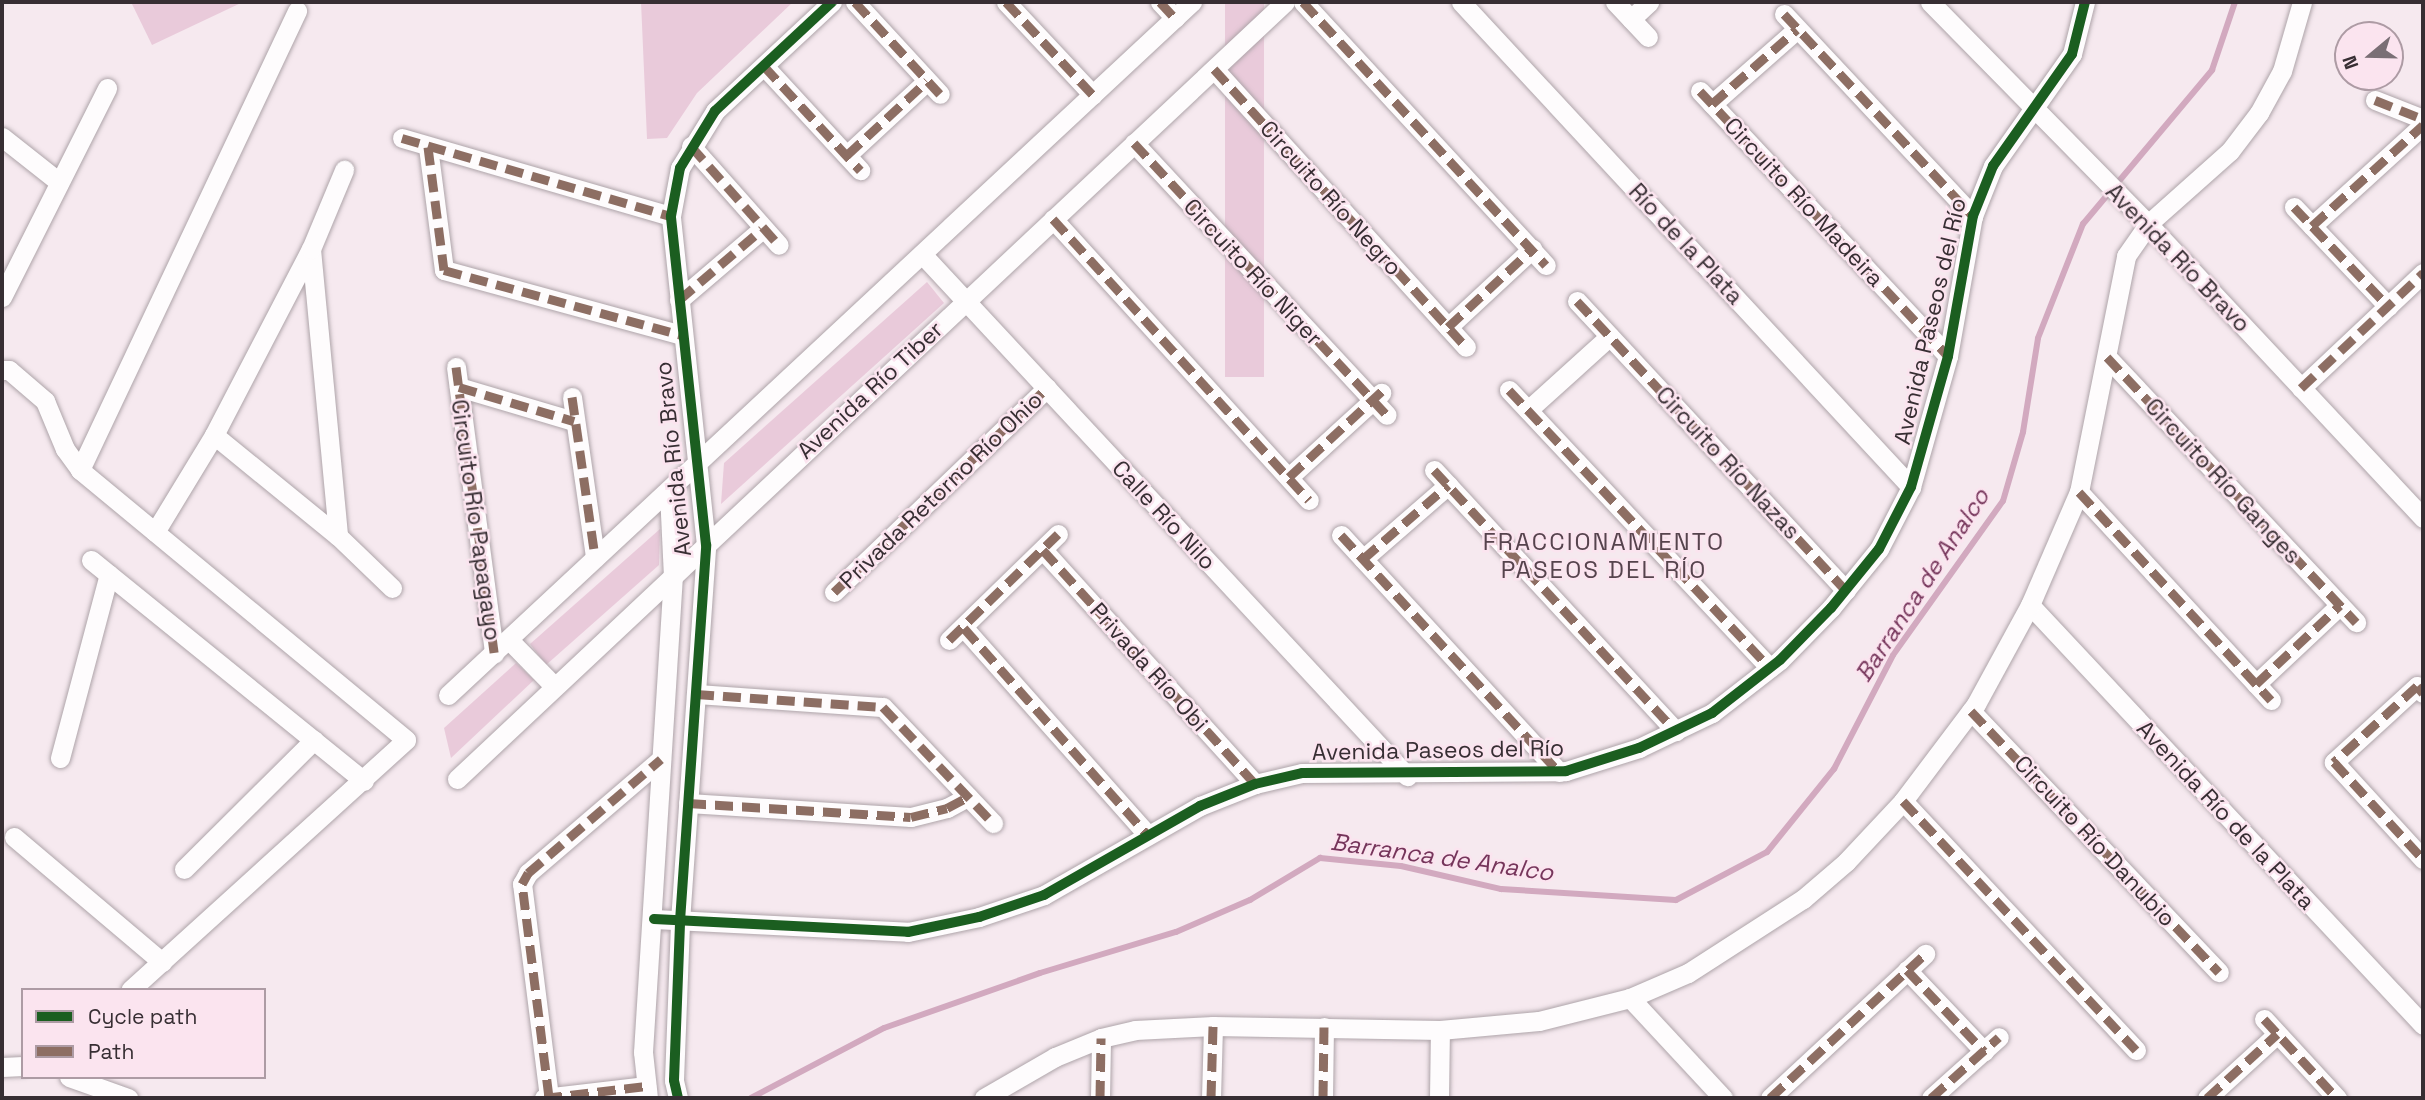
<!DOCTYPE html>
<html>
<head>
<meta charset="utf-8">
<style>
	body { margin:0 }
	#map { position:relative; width:2425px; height:1100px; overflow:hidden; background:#f6e9ef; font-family:"Space Grotesk",sans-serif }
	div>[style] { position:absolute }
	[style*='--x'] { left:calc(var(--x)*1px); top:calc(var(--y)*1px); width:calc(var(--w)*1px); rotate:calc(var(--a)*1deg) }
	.green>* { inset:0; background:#e9cada; transform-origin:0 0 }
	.stream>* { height:6px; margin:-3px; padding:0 3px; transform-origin:3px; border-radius:3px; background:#d2a9bf }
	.roads { filter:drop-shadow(0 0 2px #aea4a9) drop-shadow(0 0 2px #aea4a9) }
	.minor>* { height:19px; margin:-9.5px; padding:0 9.5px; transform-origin:9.5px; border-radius:9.5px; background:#fefcfd }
	.quiet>* { height:9px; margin-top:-4.5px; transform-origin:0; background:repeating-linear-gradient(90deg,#8d6e63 0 18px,transparent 0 27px) }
	.cycleway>* { height:10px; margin:-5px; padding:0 5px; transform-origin:5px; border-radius:5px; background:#1b5e20 }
	span { translate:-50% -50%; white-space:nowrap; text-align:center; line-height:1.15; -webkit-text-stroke:5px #fbe4ef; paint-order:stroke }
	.street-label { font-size:23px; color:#372e33 }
	.neighbourhood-label { font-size:24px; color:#56434d; letter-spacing:2px }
	.water-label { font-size:24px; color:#76355b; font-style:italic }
	.frame { position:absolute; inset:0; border:4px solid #372e33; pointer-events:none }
	.legend { position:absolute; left:21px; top:988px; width:245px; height:91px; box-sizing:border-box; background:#fbe4ef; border:2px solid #ad9ba4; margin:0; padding:9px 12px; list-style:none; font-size:21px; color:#372e33 }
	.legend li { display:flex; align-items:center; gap:14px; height:35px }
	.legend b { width:35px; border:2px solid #ad9ba4 }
	.north { position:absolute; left:2334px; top:21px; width:70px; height:70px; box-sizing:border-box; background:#fbe4ef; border:2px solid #ad9ba4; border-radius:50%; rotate:251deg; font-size:19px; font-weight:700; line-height:28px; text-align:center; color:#372e33 }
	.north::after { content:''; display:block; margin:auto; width:24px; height:32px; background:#7a6f75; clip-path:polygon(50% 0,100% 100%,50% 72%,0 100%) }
</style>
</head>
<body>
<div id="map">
	<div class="green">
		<i style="clip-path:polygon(131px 2px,243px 2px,152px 45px)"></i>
		<i style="clip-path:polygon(641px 2px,793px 2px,697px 93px,667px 138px,647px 139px)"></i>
		<i style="left:1225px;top:2px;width:39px;height:375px"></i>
		<i style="clip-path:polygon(927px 282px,944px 303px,721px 504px,724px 463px)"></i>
		<i style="clip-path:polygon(660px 529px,659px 565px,546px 665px,530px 644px)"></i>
		<i style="clip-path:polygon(516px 663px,534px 680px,451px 758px,444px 728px)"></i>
	</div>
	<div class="stream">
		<i style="--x:751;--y:1098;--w:150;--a:-27.8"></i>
		<i style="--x:884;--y:1028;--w:165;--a:-19.4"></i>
		<i style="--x:1040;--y:973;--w:142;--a:-16.8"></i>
		<i style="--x:1176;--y:932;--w:81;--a:-23.4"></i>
		<i style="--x:1250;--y:900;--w:82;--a:-31"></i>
		<i style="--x:1320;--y:858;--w:81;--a:5.6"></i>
		<i style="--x:1401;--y:866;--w:103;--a:13"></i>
		<i style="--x:1501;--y:889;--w:175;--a:3.6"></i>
		<i style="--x:1676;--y:900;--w:103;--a:-27.8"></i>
		<i style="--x:1767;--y:852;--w:107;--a:-51.1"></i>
		<i style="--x:1834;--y:769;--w:128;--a:-62.6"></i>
		<i style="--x:1893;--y:655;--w:189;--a:-54.5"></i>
		<i style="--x:2003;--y:501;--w:72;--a:-73.8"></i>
		<i style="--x:2023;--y:432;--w:95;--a:-80.9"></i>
		<i style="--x:2038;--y:338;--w:123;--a:-68.5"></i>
		<i style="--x:2083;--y:224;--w:201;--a:-50"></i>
		<i style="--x:2212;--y:70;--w:72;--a:-71.3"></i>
	</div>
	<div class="roads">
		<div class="minor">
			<i style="--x:855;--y:2;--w:125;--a:47.3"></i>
			<i style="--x:1006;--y:2;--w:127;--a:46.9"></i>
			<i style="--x:1160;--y:2;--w:22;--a:47"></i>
			<i style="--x:1303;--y:2;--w:358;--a:47.3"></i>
			<i style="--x:1461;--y:2;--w:662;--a:47.14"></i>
			<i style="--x:1615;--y:2;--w:48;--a:46.7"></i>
			<i style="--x:1930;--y:2;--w:311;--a:45.5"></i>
			<i style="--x:2148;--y:224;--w:403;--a:46.9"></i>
			<i style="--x:1784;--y:14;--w:277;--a:46.9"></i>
			<i style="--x:1631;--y:19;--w:25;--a:-43"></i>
			<i style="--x:764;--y:66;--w:142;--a:47.3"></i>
			<i style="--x:1214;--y:69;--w:375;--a:47.8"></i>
			<i style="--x:1700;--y:91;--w:363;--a:46.9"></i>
			<i style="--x:2375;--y:100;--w:52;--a:21.6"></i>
			<i style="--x:1712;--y:104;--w:113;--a:-41.4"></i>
			<i style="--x:2;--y:137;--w:73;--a:38.3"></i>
			<i style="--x:402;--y:138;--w:280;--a:16.2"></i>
			<i style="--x:1134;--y:143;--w:371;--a:47.1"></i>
			<i style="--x:691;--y:146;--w:132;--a:48.4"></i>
			<i style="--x:428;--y:147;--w:124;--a:82.6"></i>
			<i style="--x:444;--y:270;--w:247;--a:15.3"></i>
			<i style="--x:847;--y:155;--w:109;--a:-42.8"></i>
			<i style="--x:2294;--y:207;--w:137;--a:46.5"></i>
			<i style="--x:1053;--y:219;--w:380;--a:47.7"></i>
			<i style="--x:2312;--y:226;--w:150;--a:-42.3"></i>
			<i style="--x:311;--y:249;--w:288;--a:84.6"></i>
			<i style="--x:922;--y:254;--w:713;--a:47.1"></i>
			<i style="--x:2;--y:297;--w:234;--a:-63.3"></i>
			<i style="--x:679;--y:300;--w:109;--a:-40.5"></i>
			<i style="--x:1577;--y:301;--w:395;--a:47.1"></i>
			<i style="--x:1448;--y:327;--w:115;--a:-42.9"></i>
			<i style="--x:2107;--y:357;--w:364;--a:46.8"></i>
			<i style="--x:456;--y:367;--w:289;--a:82.4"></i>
			<i style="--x:2;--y:370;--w:7;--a:0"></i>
			<i style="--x:9;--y:370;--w:48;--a:40.7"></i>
			<i style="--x:45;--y:401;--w:52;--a:67.4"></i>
			<i style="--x:65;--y:449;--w:26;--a:54"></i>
			<i style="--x:80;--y:470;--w:423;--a:39.6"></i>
			<i style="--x:406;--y:740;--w:372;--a:137.8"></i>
			<i style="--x:459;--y:387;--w:120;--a:16.5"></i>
			<i style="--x:2301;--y:388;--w:168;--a:-43.3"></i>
			<i style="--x:1509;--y:390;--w:381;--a:46.8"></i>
			<i style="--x:572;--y:397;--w:162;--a:81.8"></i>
			<i style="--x:1528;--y:410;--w:110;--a:-42.1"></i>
			<i style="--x:214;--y:435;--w:160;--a:39.2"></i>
			<i style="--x:338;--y:536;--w:75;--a:43.9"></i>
			<i style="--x:80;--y:470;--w:508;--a:-64.7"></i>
			<i style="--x:1434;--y:470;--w:356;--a:47.2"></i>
			<i style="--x:1289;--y:477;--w:125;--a:-42.4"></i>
			<i style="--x:2079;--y:492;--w:283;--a:47.3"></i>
			<i style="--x:155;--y:532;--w:114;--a:-58.7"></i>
			<i style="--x:214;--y:435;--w:210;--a:-62.5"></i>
			<i style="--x:311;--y:249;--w:86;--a:-67.3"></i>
			<i style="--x:1341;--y:535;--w:322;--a:47.4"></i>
			<i style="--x:1043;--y:550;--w:316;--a:47.8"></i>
			<i style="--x:1363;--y:559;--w:113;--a:-41"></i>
			<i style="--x:91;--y:560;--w:351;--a:39"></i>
			<i style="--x:834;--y:592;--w:295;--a:-43.8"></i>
			<i style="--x:2030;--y:605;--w:575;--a:46.9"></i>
			<i style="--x:964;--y:628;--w:277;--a:48.4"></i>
			<i style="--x:509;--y:640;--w:64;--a:45.6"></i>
			<i style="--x:949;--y:640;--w:152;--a:-44.2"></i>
			<i style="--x:2256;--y:684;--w:115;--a:-43.2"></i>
			<i style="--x:2423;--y:693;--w:9;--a:-131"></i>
			<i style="--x:2417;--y:686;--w:113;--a:137.5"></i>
			<i style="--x:2334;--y:762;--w:132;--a:47.5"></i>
			<i style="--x:696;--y:694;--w:187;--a:4"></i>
			<i style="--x:883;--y:707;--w:160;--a:46.5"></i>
			<i style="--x:448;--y:695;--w:1017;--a:-42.97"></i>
			<i style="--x:1971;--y:711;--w:360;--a:46.5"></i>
			<i style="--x:60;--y:758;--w:190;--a:-75.1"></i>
			<i style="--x:457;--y:779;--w:1135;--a:-43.18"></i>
			<i style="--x:1903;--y:801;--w:341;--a:46.9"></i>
			<i style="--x:688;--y:803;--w:223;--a:3.6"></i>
			<i style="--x:911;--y:817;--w:37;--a:-14"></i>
			<i style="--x:947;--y:808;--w:24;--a:-28"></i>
			<i style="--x:14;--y:837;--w:194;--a:40.2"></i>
			<i style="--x:184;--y:869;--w:183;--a:-44.8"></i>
			<i style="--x:654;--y:919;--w:254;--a:2.9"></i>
			<i style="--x:908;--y:932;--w:73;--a:-11.9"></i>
			<i style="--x:979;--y:917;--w:69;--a:-18.7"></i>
			<i style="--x:1044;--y:895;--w:180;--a:-29.7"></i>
			<i style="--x:1200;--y:806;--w:59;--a:-21.8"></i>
			<i style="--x:1255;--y:784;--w:48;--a:-13.2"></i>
			<i style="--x:1302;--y:773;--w:264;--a:-0.4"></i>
			<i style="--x:1566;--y:771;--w:77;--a:-17.5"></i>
			<i style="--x:1639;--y:748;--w:81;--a:-25.6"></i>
			<i style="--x:1712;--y:713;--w:86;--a:-37.9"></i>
			<i style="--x:1780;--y:660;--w:73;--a:-45.6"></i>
			<i style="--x:1831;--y:608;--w:76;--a:-50.9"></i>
			<i style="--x:1879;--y:549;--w:70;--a:-62.7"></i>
			<i style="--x:1911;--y:487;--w:136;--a:-74.2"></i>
			<i style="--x:1948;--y:356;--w:142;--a:-79.9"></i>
			<i style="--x:1973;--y:216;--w:54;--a:-68.2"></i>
			<i style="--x:1993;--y:166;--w:137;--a:-54.8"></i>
			<i style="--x:2072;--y:54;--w:54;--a:-76"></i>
			<i style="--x:1907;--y:970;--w:112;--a:46.5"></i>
			<i style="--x:1630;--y:998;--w:137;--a:47.1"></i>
			<i style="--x:2264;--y:1019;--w:108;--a:47.3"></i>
			<i style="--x:2;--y:1067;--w:21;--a:-3"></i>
			<i style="--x:69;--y:1077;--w:63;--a:19.6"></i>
			<i style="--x:549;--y:1097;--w:215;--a:-97.2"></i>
			<i style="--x:522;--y:884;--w:13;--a:-61"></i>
			<i style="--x:528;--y:873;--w:175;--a:-40.6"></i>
			<i style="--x:544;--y:1098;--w:103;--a:-6.7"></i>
			<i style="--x:648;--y:1098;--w:46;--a:-96.2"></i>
			<i style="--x:643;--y:1052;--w:476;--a:-86.4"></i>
			<i style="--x:673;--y:577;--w:85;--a:-92.7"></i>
			<i style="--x:678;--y:1098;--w:18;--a:-103"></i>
			<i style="--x:674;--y:1080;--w:159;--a:-87.8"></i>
			<i style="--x:680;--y:921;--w:377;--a:-86"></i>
			<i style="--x:706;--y:545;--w:331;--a:-96.1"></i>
			<i style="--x:671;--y:216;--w:49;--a:-79.4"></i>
			<i style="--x:680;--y:168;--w:67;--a:-58.4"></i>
			<i style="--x:715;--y:111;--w:160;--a:-43"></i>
			<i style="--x:984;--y:1098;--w:82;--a:-30"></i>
			<i style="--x:1055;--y:1057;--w:50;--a:-22.4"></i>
			<i style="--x:1101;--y:1038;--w:35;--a:-13"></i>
			<i style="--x:1135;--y:1030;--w:78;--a:-2.9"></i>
			<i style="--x:1213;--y:1026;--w:227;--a:1"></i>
			<i style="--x:1440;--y:1030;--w:99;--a:-5.2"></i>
			<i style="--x:1539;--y:1021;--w:94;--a:-14.2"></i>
			<i style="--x:1630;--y:998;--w:63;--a:-23.3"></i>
			<i style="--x:1688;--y:973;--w:137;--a:-32.8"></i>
			<i style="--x:1803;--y:899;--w:57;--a:-40.7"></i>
			<i style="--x:1846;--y:862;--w:83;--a:-46.9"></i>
			<i style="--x:1903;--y:801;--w:121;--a:-53"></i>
			<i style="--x:1976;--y:704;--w:113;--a:-61.4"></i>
			<i style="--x:2030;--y:605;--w:123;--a:-66.6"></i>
			<i style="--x:2079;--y:492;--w:241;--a:-78.7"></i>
			<i style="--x:2126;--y:256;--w:39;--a:-55"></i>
			<i style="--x:2148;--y:224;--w:110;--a:-41.7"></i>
			<i style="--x:2230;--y:151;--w:48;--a:-52.7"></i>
			<i style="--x:2259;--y:113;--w:48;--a:-61.3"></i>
			<i style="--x:2282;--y:71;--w:72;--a:-73.8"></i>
			<i style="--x:1100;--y:1098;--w:60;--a:-89"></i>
			<i style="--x:1211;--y:1098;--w:72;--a:-88.4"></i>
			<i style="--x:1323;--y:1098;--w:71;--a:-89.2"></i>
			<i style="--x:1439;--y:1098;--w:68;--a:-89.2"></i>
			<i style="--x:1770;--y:1098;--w:212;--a:-42.9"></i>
			<i style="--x:1931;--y:1098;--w:91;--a:-41.9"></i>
			<i style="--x:2207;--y:1098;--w:95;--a:-42.4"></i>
		</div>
	</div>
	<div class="quiet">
		<i style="--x:855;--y:2;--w:125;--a:47.3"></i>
		<i style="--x:1006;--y:2;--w:127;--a:46.9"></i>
		<i style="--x:1160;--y:2;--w:22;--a:47"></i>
		<i style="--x:1303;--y:2;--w:358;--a:47.3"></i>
		<i style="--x:1784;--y:14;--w:277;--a:46.9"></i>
		<i style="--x:764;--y:66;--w:142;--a:47.3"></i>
		<i style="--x:1214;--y:69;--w:375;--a:47.8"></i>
		<i style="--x:1700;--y:91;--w:363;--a:46.9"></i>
		<i style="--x:2375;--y:100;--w:52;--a:21.6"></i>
		<i style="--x:1712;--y:104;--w:113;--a:-41.4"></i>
		<i style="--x:402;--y:138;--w:280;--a:16.2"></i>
		<i style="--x:1134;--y:143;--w:371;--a:47.1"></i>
		<i style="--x:691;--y:146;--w:132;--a:48.4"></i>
		<i style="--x:428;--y:147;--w:124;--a:82.6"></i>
		<i style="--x:444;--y:270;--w:247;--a:15.3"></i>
		<i style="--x:847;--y:155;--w:109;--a:-42.8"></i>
		<i style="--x:2294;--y:207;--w:137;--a:46.5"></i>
		<i style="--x:1053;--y:219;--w:380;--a:47.7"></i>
		<i style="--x:2312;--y:226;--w:150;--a:-42.3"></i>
		<i style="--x:679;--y:300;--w:109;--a:-40.5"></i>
		<i style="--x:1577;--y:301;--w:395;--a:47.1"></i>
		<i style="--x:1448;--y:327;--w:115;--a:-42.9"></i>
		<i style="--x:2107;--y:357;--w:364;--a:46.8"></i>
		<i style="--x:456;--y:367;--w:289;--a:82.4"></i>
		<i style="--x:459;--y:387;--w:120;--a:16.5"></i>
		<i style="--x:2301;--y:388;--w:168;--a:-43.3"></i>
		<i style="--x:1509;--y:390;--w:381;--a:46.8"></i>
		<i style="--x:572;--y:397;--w:162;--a:81.8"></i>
		<i style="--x:1434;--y:470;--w:356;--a:47.2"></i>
		<i style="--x:1289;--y:477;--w:127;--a:-42.8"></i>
		<i style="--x:2079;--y:492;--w:283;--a:47.3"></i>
		<i style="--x:1341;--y:535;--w:322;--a:47.4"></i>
		<i style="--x:1043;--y:550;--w:316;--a:47.8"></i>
		<i style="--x:1363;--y:559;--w:113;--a:-41"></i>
		<i style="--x:834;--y:592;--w:295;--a:-43.8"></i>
		<i style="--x:964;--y:628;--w:277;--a:48.4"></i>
		<i style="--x:949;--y:640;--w:152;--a:-44.2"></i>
		<i style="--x:2256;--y:684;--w:115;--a:-43.2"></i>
		<i style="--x:2423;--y:693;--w:9;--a:-131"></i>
		<i style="--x:2417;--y:686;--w:113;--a:137.5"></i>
		<i style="--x:2334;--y:762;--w:132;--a:47.5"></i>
		<i style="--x:696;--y:694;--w:187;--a:4"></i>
		<i style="--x:883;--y:707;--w:160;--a:46.5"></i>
		<i style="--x:1971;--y:711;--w:360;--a:46.5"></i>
		<i style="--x:1903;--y:801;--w:341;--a:46.9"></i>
		<i style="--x:688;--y:803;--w:223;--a:3.6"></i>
		<i style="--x:911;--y:817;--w:37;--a:-14"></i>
		<i style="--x:947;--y:808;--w:24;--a:-28"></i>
		<i style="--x:1907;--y:970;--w:112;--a:46.5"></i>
		<i style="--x:2264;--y:1019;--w:108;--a:47.3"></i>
		<i style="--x:549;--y:1097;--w:215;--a:-97.2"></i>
		<i style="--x:522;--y:884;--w:13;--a:-61"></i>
		<i style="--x:528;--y:873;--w:175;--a:-40.6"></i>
		<i style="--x:544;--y:1098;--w:103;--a:-6.7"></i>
		<i style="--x:1100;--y:1098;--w:60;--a:-89"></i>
		<i style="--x:1211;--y:1098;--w:72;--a:-88.4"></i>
		<i style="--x:1323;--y:1098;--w:71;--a:-89.2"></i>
		<i style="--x:1770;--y:1098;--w:212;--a:-42.9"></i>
		<i style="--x:1931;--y:1098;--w:91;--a:-41.9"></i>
		<i style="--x:2207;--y:1098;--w:95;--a:-42.4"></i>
	</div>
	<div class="cycleway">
		<i style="--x:654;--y:919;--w:254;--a:2.9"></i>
		<i style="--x:908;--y:932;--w:73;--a:-11.9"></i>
		<i style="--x:979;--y:917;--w:69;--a:-18.7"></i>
		<i style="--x:1044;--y:895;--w:180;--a:-29.7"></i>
		<i style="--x:1200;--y:806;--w:59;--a:-21.8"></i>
		<i style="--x:1255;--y:784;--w:48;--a:-13.2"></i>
		<i style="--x:1302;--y:773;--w:264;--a:-0.4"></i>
		<i style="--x:1566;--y:771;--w:77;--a:-17.5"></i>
		<i style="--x:1639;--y:748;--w:81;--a:-25.6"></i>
		<i style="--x:1712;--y:713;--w:86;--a:-37.9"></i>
		<i style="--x:1780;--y:660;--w:73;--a:-45.6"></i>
		<i style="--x:1831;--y:608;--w:76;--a:-50.9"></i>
		<i style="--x:1879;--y:549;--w:70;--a:-62.7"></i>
		<i style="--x:1911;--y:487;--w:136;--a:-74.2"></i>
		<i style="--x:1948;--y:356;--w:142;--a:-79.9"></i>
		<i style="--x:1973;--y:216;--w:54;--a:-68.2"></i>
		<i style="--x:1993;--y:166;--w:137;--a:-54.8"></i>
		<i style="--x:2072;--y:54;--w:54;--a:-76"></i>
		<i style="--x:678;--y:1098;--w:18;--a:-103"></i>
		<i style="--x:674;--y:1080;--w:159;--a:-87.8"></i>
		<i style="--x:680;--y:921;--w:377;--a:-86"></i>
		<i style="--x:706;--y:545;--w:331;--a:-96.1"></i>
		<i style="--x:671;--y:216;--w:49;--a:-79.4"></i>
		<i style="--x:680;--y:168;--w:67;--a:-58.4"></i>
		<i style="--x:715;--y:111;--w:160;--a:-43"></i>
	</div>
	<div class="street-label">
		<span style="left:1331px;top:198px;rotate:48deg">Circuito Río Negro</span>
		<span style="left:1804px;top:202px;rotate:47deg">Circuito Río Madeira</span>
		<span style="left:1686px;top:244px;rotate:47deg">Río de la Plata</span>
		<span style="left:2178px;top:258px;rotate:46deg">Avenida Río Bravo</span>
		<span style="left:1253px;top:272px;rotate:47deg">Circuito Río Niger</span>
		<span style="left:1930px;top:321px;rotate:-77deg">Avenida Paseos del Río</span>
		<span style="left:870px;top:390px;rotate:-43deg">Avenida Río Tiber</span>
		<span style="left:673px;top:459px;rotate:-96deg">Avenida Río Bravo</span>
		<span style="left:1728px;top:463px;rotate:47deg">Circuito Río Nazas</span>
		<span style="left:2223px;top:481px;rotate:47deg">Circuito Río Ganges</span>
		<span style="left:941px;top:490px;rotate:-44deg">Privada Retorno Río Ohio</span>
		<span style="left:1164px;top:515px;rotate:47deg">Calle Río Nilo</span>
		<span style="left:476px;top:520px;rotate:82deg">Circuito Río Papagayo</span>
		<span style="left:1149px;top:667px;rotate:48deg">Privada Río Obi</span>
		<span style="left:1438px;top:750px;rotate:-1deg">Avenida Paseos del Río</span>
		<span style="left:2226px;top:815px;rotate:47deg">Avenida Río de la Plata</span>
		<span style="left:2095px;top:841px;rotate:47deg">Circuito Río Danubio</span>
	</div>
	<div class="neighbourhood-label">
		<span style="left:1604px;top:556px">FRACCIONAMIENTO<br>PASEOS DEL RÍO</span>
	</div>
	<div class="water-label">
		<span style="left:1922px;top:585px;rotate:-57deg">Barranca de Analco</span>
		<span style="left:1442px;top:857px;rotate:8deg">Barranca de Analco</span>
	</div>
	<div class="frame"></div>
	<ul class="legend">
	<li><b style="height:9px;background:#1b5e20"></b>Cycle path</li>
	<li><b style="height:9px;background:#8d6e63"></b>Path</li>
	</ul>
	<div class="north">N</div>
</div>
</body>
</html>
